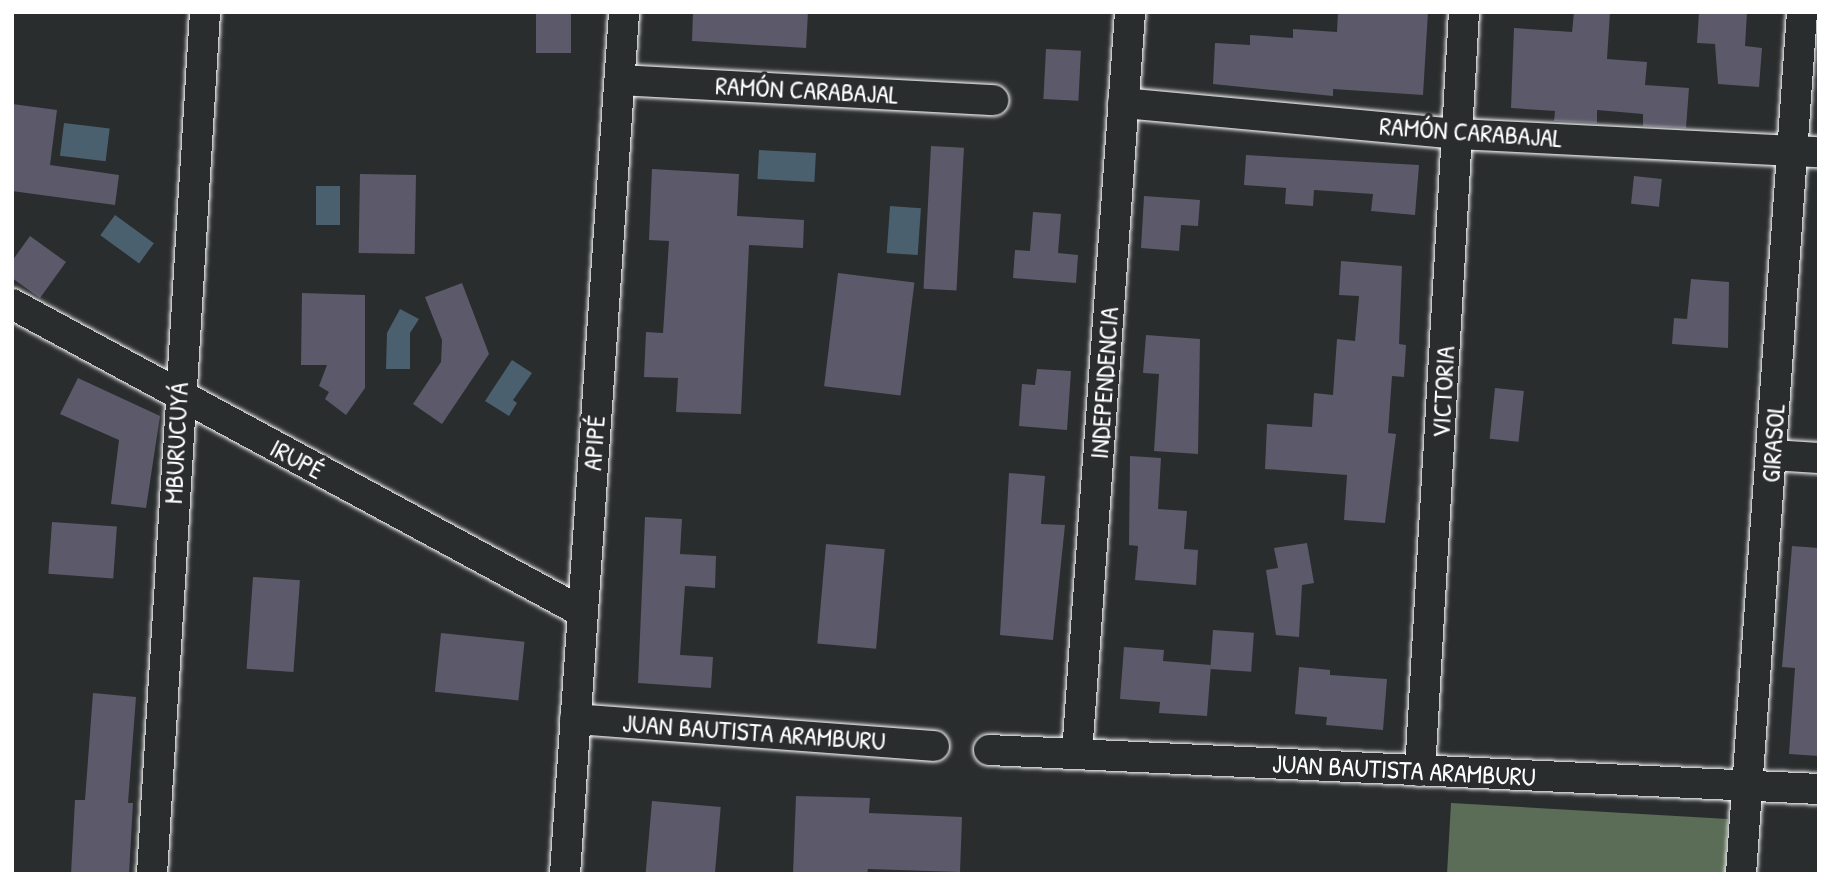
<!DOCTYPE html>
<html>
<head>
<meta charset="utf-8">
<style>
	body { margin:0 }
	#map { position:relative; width:1831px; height:886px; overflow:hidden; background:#2a2d2e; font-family:"Patrick Hand",sans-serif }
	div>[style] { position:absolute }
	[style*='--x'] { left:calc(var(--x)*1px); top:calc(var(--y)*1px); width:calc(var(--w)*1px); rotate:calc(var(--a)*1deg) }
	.green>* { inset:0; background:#5b6d57 }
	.water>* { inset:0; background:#4b606e; transform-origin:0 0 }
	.building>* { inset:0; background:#5c596a; transform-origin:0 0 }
	.roads { filter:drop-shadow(0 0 2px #fff) drop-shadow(0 0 2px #fff) }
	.street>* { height:30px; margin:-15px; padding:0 15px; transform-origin:15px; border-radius:15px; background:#2a2d2e }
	span { translate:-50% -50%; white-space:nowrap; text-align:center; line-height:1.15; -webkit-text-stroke:6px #2a2d2e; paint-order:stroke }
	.street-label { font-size:26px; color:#fff }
	.frame { position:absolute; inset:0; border:14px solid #fff; pointer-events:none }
</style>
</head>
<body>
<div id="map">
	<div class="green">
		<i style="clip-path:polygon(1451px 803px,1728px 819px,1725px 874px,1447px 874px)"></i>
	</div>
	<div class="water">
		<i style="left:64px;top:123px;width:46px;height:33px;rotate:7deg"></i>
		<i style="left:759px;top:150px;width:57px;height:29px;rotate:3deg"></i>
		<i style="left:316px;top:186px;width:24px;height:39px"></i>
		<i style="left:890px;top:206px;width:31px;height:47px;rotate:4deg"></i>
		<i style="left:115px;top:215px;width:48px;height:25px;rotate:36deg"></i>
		<i style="clip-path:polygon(400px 309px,419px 319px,410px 333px,410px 369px,386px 369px,387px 333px)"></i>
		<i style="clip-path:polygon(512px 360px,532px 373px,513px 400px,517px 403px,509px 416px,485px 401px)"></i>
	</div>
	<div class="building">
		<i style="left:536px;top:12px;width:35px;height:41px"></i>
		<i style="clip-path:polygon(693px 12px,808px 12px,806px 48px,692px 41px)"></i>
		<i style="clip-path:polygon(1338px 12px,1428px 12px,1423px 95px,1333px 89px,1333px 96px,1213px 84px,1215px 43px,1250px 45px,1250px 35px,1293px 38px,1293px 29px,1337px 32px)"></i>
		<i style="clip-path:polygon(1574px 12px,1610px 12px,1607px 59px,1647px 62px,1645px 85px,1689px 88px,1686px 128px,1643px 126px,1643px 114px,1597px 110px,1597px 123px,1554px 121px,1555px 111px,1511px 108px,1514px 28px,1572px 32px)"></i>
		<i style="clip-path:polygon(1699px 12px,1747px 12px,1745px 46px,1762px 48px,1759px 87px,1718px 84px,1715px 44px,1697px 43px)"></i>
		<i style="left:1046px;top:49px;width:35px;height:50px;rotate:3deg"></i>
		<i style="clip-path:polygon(12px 104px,57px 110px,50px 165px,119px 175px,115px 205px,12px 191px)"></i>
		<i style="left:931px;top:146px;width:33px;height:143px;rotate:3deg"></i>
		<i style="clip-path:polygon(1246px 155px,1419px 165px,1415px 215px,1371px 211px,1373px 194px,1314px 190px,1313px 206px,1285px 204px,1286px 188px,1244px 185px)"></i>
		<i style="clip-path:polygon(652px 169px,739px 174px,737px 216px,804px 220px,803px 248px,749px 245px,741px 414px,676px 412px,678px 378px,644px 377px,646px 332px,663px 333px,669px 241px,649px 240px)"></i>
		<i style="left:360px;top:174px;width:56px;height:79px;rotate:1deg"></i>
		<i style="left:1634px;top:176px;width:28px;height:28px;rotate:6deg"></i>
		<i style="clip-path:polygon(1144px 196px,1200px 200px,1198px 226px,1181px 225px,1179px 251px,1141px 248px)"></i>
		<i style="clip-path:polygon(1033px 212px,1061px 214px,1058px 253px,1078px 255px,1076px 283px,1013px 278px,1015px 250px,1030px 251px)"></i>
		<i style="clip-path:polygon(30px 236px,66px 262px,40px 298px,12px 278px,12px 261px)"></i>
		<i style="clip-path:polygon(1341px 261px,1402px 266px,1399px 344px,1406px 345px,1404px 377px,1392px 376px,1388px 433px,1396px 434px,1385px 523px,1344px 520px,1347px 475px,1265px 469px,1267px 424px,1312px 427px,1314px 393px,1333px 395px,1337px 339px,1355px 341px,1359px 296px,1339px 295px)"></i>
		<i style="left:838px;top:273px;width:77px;height:114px;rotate:7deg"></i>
		<i style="clip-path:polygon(1691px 279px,1729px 282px,1728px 348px,1672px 344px,1674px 318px,1687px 319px)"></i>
		<i style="clip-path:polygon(462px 283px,489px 354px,442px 424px,413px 404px,441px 362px,442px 340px,425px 297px)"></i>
		<i style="clip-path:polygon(302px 293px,365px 295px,365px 388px,346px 415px,325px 399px,329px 392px,319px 386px,327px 365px,301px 365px)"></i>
		<i style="clip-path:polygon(1146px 335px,1200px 339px,1198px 454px,1154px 451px,1159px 374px,1143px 373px)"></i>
		<i style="clip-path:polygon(1037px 369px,1071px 371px,1067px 430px,1019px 426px,1022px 384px,1035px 385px)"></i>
		<i style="clip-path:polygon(78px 378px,160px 416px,146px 508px,111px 504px,119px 440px,60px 414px)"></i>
		<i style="left:1495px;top:388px;width:29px;height:51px;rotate:6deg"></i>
		<i style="clip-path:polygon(1130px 456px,1161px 458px,1158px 509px,1187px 511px,1184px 549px,1198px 550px,1196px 585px,1135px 580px,1138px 546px,1129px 545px)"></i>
		<i style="clip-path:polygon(1009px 473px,1045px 476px,1041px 524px,1065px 525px,1053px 640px,1000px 635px)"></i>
		<i style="clip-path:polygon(645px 517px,682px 519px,680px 554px,716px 556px,715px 588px,685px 586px,680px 655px,713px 657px,711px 688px,638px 683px)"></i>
		<i style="left:52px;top:522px;width:65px;height:52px;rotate:4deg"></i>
		<i style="clip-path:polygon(1307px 543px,1314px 583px,1302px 585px,1299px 637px,1276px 635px,1266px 570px,1278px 568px,1274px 548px)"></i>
		<i style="left:826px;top:544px;width:59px;height:100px;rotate:5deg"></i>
		<i style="clip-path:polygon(1792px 546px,1819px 548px,1819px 756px,1789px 754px,1795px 668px,1782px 667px)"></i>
		<i style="left:253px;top:577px;width:47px;height:92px;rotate:4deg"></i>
		<i style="left:1213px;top:630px;width:41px;height:39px;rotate:4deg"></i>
		<i style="left:441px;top:633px;width:84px;height:59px;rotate:6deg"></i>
		<i style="clip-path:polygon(1124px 647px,1164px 650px,1163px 661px,1211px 665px,1207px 716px,1159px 713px,1160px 702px,1120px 699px)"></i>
		<i style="clip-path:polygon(1299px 667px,1330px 670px,1330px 675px,1387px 679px,1383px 730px,1326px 725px,1327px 717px,1295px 714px)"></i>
		<i style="clip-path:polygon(93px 693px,136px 697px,128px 803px,133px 803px,129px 874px,71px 874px,75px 800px,85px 800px)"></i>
		<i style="clip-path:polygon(796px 796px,870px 798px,869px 813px,962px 817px,960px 872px,868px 869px,867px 874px,793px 874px)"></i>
		<i style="left:652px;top:801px;width:69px;height:73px;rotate:5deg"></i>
	</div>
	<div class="roads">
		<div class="street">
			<i style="--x:620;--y:80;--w:374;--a:3.1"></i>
			<i style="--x:1123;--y:103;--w:336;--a:5.3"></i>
			<i style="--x:1458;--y:134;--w:361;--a:2.9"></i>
			<i style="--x:12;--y:304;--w:648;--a:28.38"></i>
			<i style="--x:1772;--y:455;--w:47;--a:3.7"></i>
			<i style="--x:575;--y:719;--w:360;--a:4.3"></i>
			<i style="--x:989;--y:750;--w:831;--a:2.69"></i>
			<i style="--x:1077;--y:754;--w:744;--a:-85.91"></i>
			<i style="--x:1420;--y:771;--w:760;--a:-86.68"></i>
			<i style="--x:152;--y:874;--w:864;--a:-86.48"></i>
			<i style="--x:565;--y:874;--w:864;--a:-86.08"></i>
			<i style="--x:1741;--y:874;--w:864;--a:-85.95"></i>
		</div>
	</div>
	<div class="street-label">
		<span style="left:807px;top:90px;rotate:3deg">RAMÓN CARABAJAL</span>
		<span style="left:1471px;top:132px;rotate:4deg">RAMÓN CARABAJAL</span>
		<span style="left:1104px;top:383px;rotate:-86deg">INDEPENDENCIA</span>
		<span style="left:1443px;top:392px;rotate:-87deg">VICTORIA</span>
		<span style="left:176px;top:443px;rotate:-87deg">MBURUCUYÁ</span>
		<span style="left:594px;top:443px;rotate:-86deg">APIPÉ</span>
		<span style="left:1773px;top:443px;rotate:-86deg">GIRASOL</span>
		<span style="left:297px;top:459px;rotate:28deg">IRUPÉ</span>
		<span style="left:754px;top:732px;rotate:4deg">JUAN BAUTISTA ARAMBURU</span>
		<span style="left:1404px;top:770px;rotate:3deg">JUAN BAUTISTA ARAMBURU</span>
	</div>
	<div class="frame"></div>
</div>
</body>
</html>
